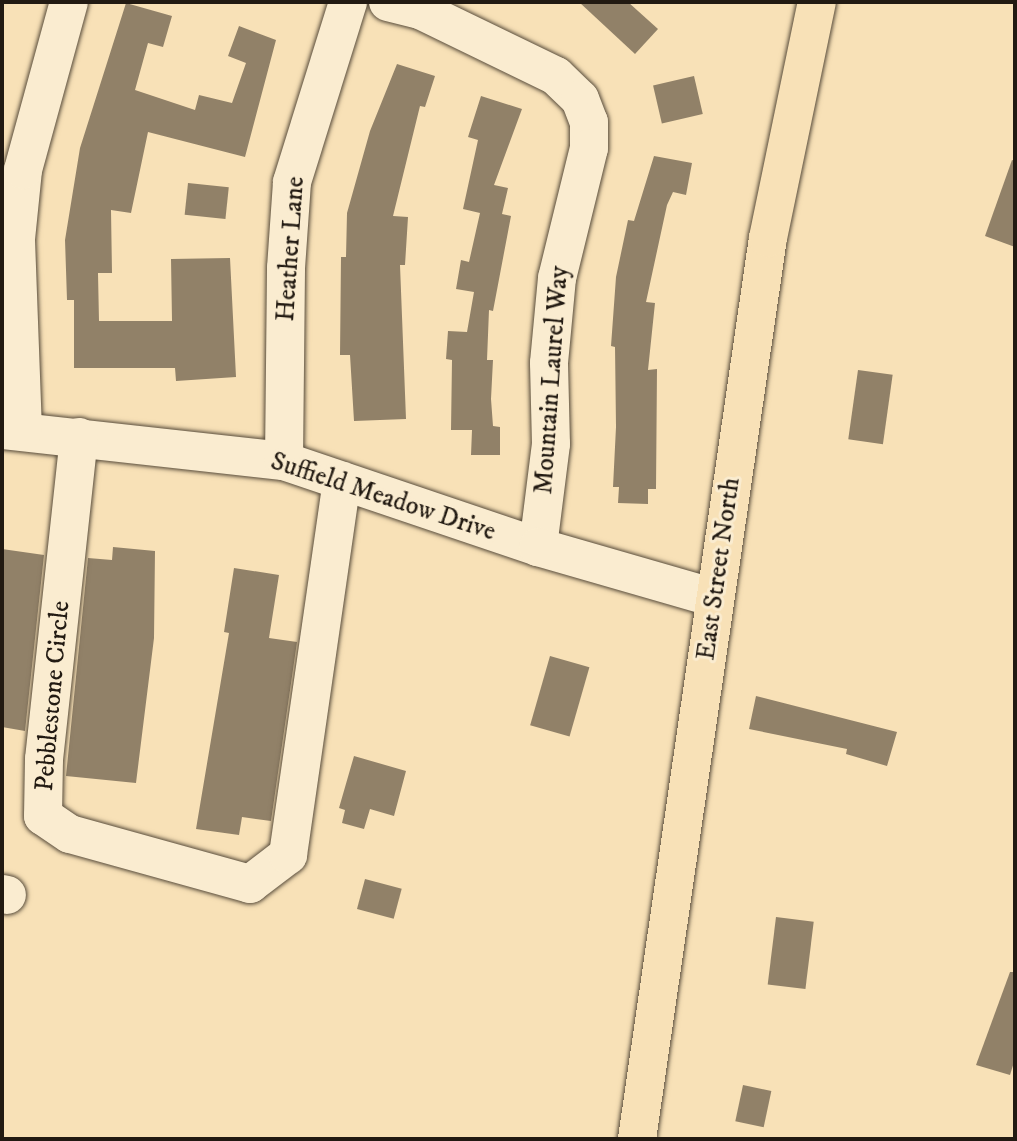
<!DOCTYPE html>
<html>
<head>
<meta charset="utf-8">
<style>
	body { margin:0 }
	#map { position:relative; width:1017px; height:1141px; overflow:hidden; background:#f8e1b7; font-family:"IM FELL DW Pica",serif }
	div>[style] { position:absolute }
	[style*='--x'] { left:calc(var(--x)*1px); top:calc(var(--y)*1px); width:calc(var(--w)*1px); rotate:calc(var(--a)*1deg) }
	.building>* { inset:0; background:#918168; transform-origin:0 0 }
	.roads { filter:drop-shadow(0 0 2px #584c3b) drop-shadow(0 0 2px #584c3b) }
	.minor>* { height:38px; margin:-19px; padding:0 19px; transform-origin:19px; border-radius:19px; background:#faecd0 }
	.major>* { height:38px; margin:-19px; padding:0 19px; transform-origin:19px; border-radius:19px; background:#f8e1b7 }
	span { translate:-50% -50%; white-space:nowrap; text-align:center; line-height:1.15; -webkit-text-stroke:6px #faecd0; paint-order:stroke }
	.street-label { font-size:26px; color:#221a12 }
	.frame { position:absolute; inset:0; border:4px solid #221a12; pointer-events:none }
</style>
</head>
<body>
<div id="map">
	<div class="building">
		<i style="clip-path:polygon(579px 2px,628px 2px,658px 29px,635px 54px)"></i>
		<i style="clip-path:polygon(126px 3px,172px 16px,163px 47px,148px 43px,135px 90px,195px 110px,199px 95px,232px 103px,246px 63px,228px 56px,239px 26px,276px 40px,245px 157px,148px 132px,131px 213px,111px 210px,112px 273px,98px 273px,99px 321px,172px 321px,171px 259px,230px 258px,236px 377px,176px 381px,175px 368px,74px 368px,74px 300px,67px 300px,65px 240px,80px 148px)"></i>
		<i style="clip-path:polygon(397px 64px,435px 76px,425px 107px,420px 106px,393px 216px,408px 217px,405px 265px,400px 265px,406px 419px,354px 421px,350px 355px,340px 355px,341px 257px,346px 257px,347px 213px,370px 131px)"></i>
		<i style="left:694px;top:76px;width:39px;height:42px;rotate:77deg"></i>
		<i style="clip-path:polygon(481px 96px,522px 109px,494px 185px,508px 188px,502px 214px,511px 216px,493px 311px,489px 310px,487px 360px,493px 360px,491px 399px,493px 426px,500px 427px,500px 455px,471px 455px,472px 430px,451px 430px,452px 360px,446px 359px,448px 331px,467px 332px,474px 292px,456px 289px,461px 260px,469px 262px,480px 213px,463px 209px,478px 140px,468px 137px)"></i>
		<i style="clip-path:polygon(654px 156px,692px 163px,686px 195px,673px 192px,667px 205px,646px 302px,655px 303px,648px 370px,657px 369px,656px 489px,648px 489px,648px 504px,618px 503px,619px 487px,613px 487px,616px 427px,615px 347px,611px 346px,616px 277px,628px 220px,634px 221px)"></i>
		<i style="clip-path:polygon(1012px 160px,1015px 161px,1015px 247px,985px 236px)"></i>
		<i style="left:188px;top:183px;width:41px;height:32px;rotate:6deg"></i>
		<i style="left:858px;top:370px;width:35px;height:70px;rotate:8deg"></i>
		<i style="clip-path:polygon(113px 547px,155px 551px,154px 638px,136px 783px,66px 776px,88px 558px,112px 560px)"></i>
		<i style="clip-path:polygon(2px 549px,44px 555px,25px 731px,2px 727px)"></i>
		<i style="clip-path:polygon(234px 568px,279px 575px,269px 638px,297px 642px,271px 821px,242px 817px,239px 835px,196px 829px,229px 633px,224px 632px)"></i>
		<i style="left:550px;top:656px;width:41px;height:72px;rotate:16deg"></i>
		<i style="clip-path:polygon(756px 696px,897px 732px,887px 766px,846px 754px,847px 749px,749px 729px)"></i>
		<i style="clip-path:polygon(354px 756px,406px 771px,394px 816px,370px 809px,364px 829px,342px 823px,345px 810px,339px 808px)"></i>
		<i style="left:365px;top:879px;width:38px;height:31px;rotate:15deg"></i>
		<i style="left:776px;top:917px;width:38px;height:68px;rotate:7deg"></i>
		<i style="clip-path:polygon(1010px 972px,1015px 972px,1015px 1059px,1010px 1075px,976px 1065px)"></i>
		<i style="left:743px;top:1085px;width:29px;height:37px;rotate:12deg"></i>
	</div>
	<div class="roads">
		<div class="minor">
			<i style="--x:388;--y:2;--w:33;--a:14"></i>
			<i style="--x:420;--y:10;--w:151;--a:25.9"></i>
			<i style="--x:556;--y:76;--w:33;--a:44"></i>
			<i style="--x:580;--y:99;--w:25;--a:69"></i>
			<i style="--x:589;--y:122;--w:26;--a:90"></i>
			<i style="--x:589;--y:148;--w:134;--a:103.8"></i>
			<i style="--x:557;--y:278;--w:85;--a:95.4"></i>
			<i style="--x:549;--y:363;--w:81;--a:88.6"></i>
			<i style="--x:551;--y:444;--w:104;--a:97.2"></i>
			<i style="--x:2;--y:430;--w:284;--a:6.3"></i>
			<i style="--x:284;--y:461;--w:268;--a:18.7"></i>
			<i style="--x:538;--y:547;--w:184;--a:16.1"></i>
			<i style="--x:23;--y:431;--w:192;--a:-92.1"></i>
			<i style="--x:16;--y:239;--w:69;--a:-84.2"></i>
			<i style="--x:23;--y:170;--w:174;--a:-74.7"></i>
			<i style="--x:79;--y:437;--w:324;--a:96.2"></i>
			<i style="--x:44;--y:759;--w:57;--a:91"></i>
			<i style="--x:43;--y:816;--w:32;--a:34"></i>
			<i style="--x:70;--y:834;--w:187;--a:15.5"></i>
			<i style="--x:250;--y:884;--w:48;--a:-37.3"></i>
			<i style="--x:288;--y:855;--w:378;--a:-81.8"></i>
			<i style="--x:284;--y:461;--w:193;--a:-89.4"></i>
			<i style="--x:286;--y:268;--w:86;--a:-86"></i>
			<i style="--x:292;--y:182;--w:189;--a:-72.7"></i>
			<i style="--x:2;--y:894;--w:5;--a:11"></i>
		</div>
		<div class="major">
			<i style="--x:637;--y:1139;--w:910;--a:-81.73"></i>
			<i style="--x:768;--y:238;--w:241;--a:-78.3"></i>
		</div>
	</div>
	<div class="street-label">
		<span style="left:291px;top:249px;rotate:-86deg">Heather Lane</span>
		<span style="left:552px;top:380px;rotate:-86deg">Mountain Laurel Way</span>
		<span style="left:383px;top:497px;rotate:18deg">Suffield Meadow Drive</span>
		<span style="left:719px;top:569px;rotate:-82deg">East Street North</span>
		<span style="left:53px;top:696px;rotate:-85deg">Pebblestone Circle</span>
	</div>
	<div class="frame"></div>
</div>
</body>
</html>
